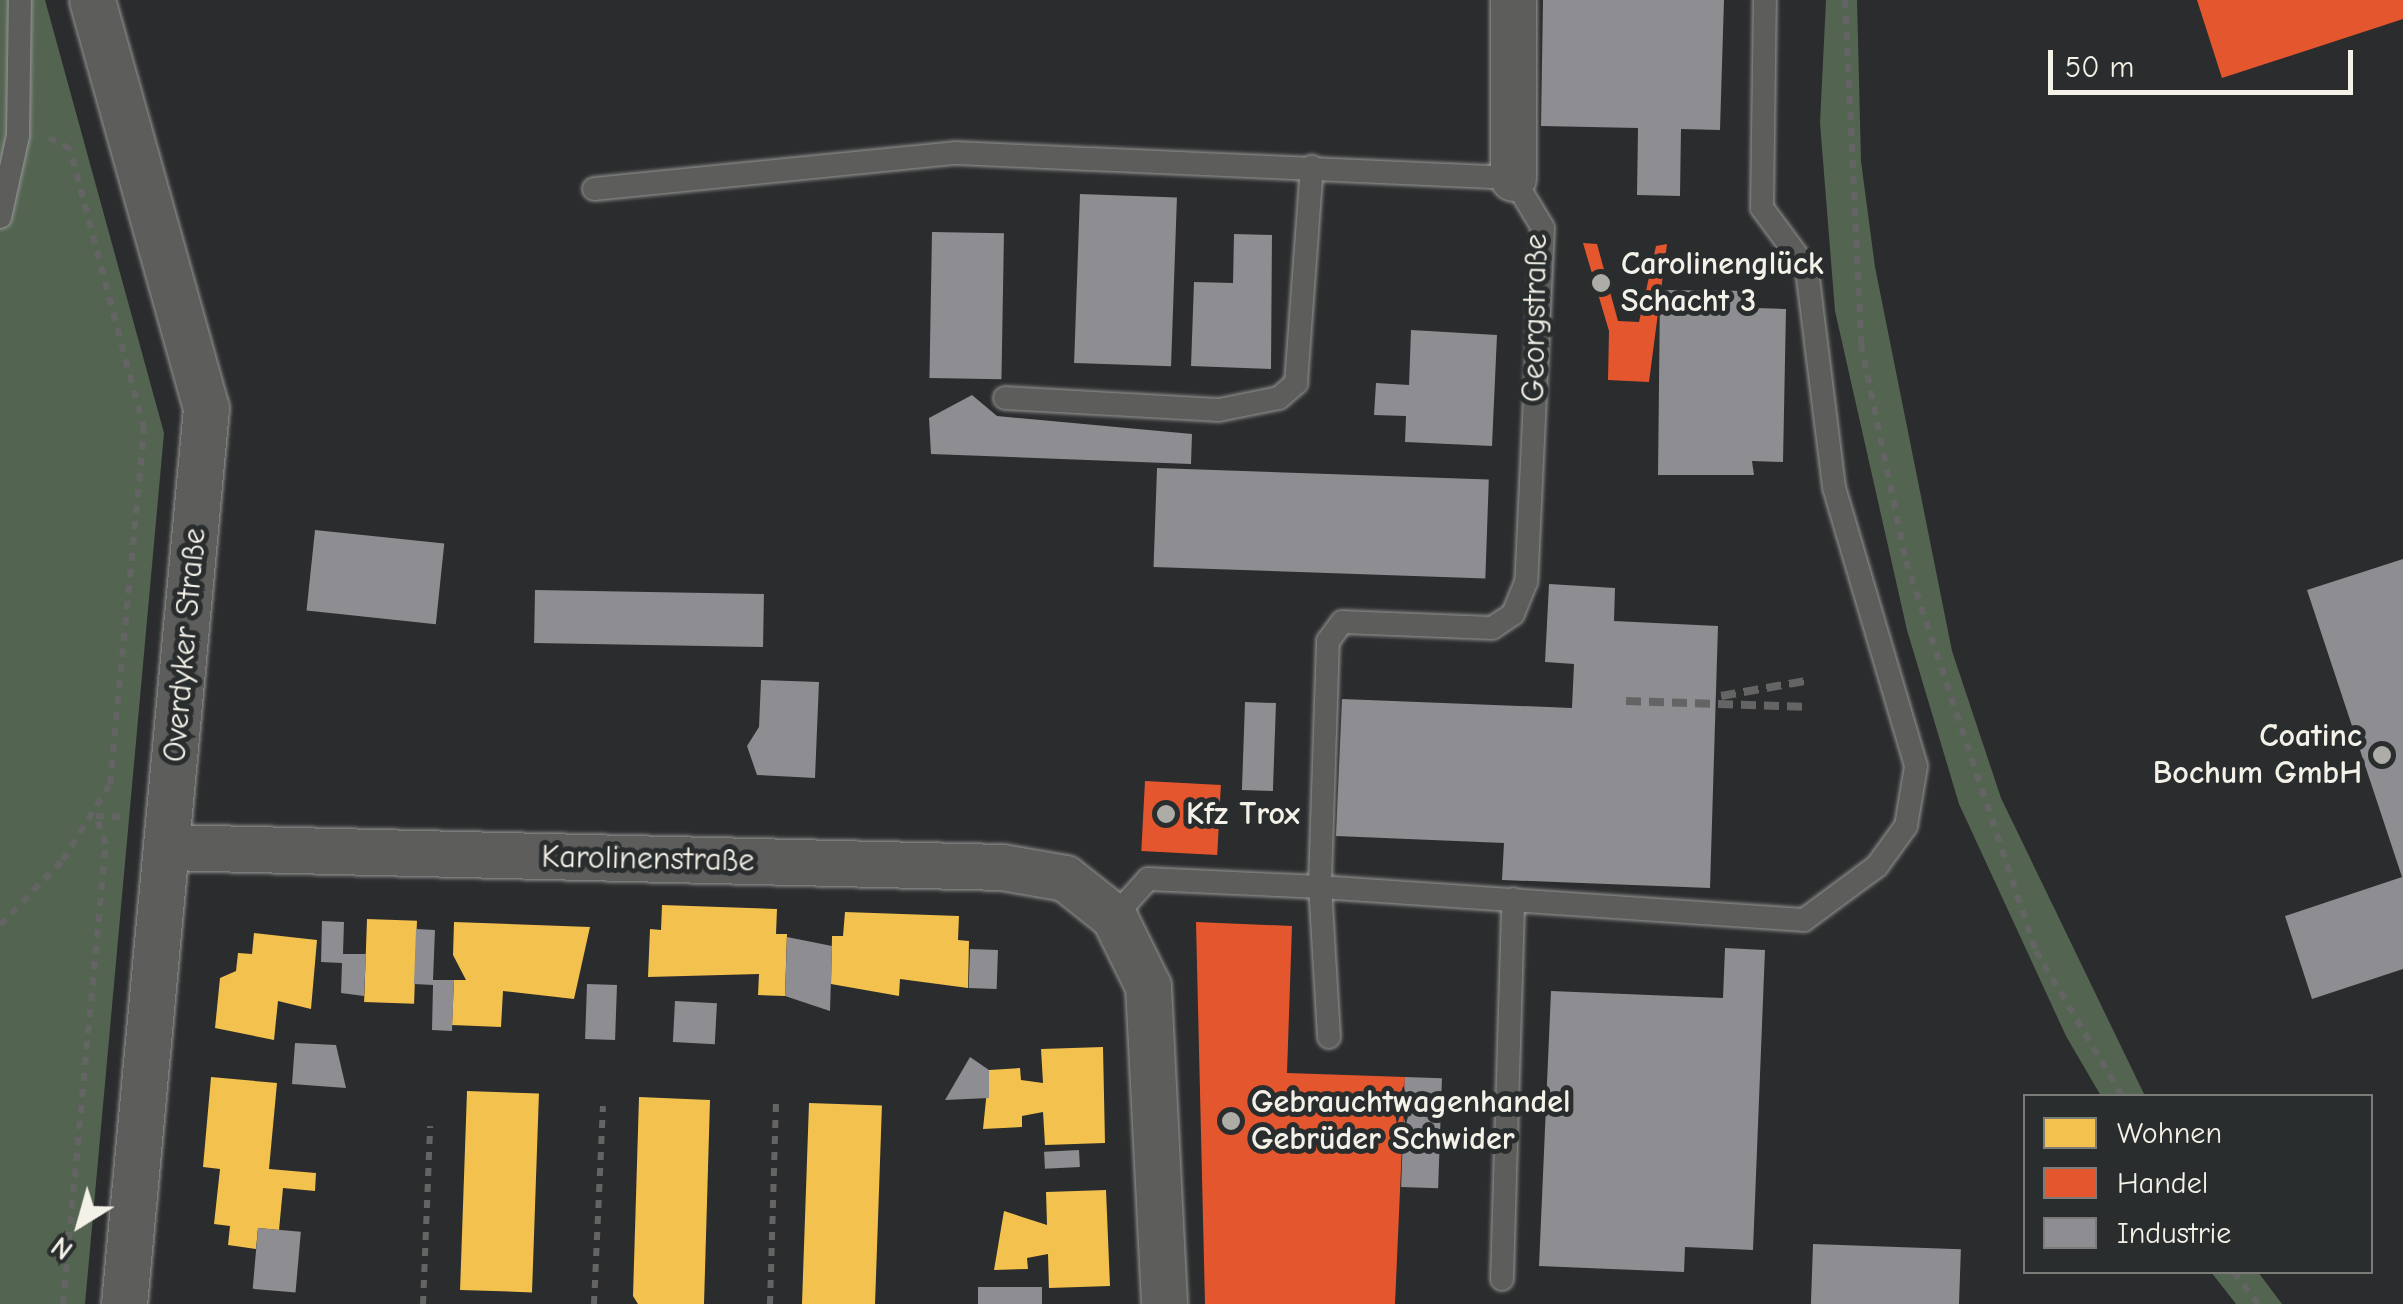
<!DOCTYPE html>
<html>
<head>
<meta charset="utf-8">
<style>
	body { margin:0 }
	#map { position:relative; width:2403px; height:1304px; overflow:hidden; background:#2b2c2d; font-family:"Comic Neue",sans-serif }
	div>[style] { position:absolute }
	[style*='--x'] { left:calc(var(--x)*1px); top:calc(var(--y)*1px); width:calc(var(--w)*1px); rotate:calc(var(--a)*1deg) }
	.green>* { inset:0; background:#536451 }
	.homes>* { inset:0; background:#f2c14e; transform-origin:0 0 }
	.shops>* { inset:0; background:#e4572e; transform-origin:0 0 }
	.industry>* { inset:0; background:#8d8d92; transform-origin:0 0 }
	.path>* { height:6px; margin-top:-3px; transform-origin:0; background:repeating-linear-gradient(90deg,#646464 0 8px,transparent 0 16px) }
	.roads { filter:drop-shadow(0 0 2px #979796) drop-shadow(0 0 2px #979796) }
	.lane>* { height:22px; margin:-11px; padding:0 11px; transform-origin:11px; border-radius:11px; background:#5d5d5c }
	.street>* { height:45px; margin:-22.5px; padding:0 22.5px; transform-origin:22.5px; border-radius:22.5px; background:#5d5d5c }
	.rail>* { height:8px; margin-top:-4px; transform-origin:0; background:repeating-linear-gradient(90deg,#646464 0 15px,transparent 0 23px) }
	.dots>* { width:28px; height:28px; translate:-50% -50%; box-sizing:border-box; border:5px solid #2a2d2e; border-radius:50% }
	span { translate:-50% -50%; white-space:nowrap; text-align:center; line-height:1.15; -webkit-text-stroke:10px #2a2d2e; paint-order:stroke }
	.poi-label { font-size:32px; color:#f4f1e8; font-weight:700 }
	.left { translate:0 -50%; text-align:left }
	.right { translate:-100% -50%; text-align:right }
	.street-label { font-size:32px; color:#f4f1e8 }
	.legend { position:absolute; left:2023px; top:1094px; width:350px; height:180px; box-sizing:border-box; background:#2a2d2e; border:2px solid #7b7b78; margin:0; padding:12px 18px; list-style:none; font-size:30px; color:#f4f1e8 }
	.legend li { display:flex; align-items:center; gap:20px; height:50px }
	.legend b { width:50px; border:2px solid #7b7b78 }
	.north { position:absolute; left:30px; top:1174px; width:100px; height:100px; -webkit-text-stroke:8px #2a2d2e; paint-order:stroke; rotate:217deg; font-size:28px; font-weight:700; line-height:40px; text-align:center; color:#f4f1e8 }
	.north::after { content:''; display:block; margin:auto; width:35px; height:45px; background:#f4f1e8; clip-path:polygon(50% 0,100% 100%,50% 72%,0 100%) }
	.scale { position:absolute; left:2048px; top:50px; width:305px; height:45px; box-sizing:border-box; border:5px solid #f4f1e8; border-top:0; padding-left:12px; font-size:30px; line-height:35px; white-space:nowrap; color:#f4f1e8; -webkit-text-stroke:8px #2a2d2e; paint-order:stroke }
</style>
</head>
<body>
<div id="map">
	<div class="green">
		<i style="clip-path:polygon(0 0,45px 0,164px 433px,85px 1304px,0 1304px)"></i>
		<i style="clip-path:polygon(1826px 0,1857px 0,1861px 161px,1875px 267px,1952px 651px,2001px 798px,2145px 1096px,2101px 1096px,2066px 1036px,1959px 804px,1907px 630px,1835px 311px,1820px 123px)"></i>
		<i style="clip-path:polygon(2211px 1272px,2258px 1272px,2282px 1304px,2236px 1304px)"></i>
	</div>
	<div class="homes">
		<i style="clip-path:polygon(662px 905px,777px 909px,776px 934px,787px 934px,785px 996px,758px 995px,759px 974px,648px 977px,650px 929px,661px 930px)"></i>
		<i style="clip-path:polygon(845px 912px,959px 916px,958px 940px,969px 941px,968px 988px,900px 979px,899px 996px,831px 984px,832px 936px,843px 936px)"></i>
		<i style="left:367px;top:919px;width:50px;height:83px;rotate:2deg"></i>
		<i style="clip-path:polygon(454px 922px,590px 927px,574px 999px,503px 991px,501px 1027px,452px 1025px,454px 980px,466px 980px,453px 955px)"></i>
		<i style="clip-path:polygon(254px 933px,317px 940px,311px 1009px,278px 1001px,274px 1040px,215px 1028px,220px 978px,236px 971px,238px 953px,252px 954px)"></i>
		<i style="clip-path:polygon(1103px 1047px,1105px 1143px,1045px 1145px,1043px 1112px,1022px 1116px,1022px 1127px,983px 1129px,989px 1070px,1020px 1068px,1021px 1080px,1043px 1083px,1041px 1049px)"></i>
		<i style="clip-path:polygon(211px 1077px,277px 1083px,269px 1169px,316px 1173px,315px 1191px,283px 1188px,279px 1230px,258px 1228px,256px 1249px,228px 1245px,230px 1226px,214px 1224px,220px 1169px,203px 1167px)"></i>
		<i style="left:467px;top:1091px;width:72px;height:199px;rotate:2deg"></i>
		<i style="clip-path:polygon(639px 1097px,710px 1100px,704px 1304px,638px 1304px,633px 1296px)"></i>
		<i style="left:809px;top:1103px;width:73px;height:201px;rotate:2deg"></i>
		<i style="clip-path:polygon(1106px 1190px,1110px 1286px,1049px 1288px,1048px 1254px,1027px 1258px,1028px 1269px,994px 1270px,1004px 1211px,1047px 1225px,1046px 1192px)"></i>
	</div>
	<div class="shops">
		<i style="clip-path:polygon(2197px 0,2403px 0,2403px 19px,2222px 78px)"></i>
		<i style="clip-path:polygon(1583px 243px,1597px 244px,1618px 321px,1639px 322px,1656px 246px,1667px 244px,1649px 382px,1608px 380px,1609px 331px)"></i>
		<i style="left:1145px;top:781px;width:76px;height:70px;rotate:3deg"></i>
		<i style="clip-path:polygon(1196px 922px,1292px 926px,1287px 1073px,1405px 1077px,1395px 1304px,1205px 1304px)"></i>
	</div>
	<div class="industry">
		<i style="clip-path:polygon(1543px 0,1724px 0,1720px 130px,1681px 129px,1680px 196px,1637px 195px,1638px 128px,1541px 126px)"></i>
		<i style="left:1080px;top:194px;width:97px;height:169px;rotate:2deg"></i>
		<i style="left:932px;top:232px;width:72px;height:146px;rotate:1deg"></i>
		<i style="clip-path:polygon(1234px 234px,1272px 235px,1271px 369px,1191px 366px,1194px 282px,1233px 283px)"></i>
		<i style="clip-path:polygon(1660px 290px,1754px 291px,1755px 308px,1786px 309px,1783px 462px,1752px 461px,1754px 475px,1658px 475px)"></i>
		<i style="clip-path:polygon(1411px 330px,1497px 335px,1492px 446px,1405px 442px,1406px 416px,1374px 415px,1376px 383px,1409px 385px)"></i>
		<i style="clip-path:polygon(972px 395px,997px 416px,1192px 434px,1191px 464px,931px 454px,929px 418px)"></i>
		<i style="left:1157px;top:468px;width:332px;height:99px;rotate:2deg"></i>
		<i style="left:315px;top:530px;width:130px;height:81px;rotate:6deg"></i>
		<i style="clip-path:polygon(2403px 559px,2403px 969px,2312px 999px,2285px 916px,2402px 877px,2307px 590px)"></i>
		<i style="clip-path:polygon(1549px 584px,1615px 588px,1614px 621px,1718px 626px,1710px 888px,1502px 880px,1504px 843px,1336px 836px,1342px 699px,1572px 708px,1574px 664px,1545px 662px)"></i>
		<i style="left:535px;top:590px;width:229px;height:53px;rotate:1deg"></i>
		<i style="clip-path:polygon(761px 680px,819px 682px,815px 778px,757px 775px,747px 746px,759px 727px)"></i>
		<i style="left:1245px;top:702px;width:31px;height:88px;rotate:2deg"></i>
		<i style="clip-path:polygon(322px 921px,344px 922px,343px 954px,366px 954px,364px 996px,341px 993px,342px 963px,321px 962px)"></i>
		<i style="clip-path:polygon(416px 929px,435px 930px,433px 980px,454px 980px,452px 1031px,432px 1030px,433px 985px,414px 984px)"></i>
		<i style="clip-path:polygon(787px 937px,832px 946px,830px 1011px,785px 996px)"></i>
		<i style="clip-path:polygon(1725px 948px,1765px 950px,1753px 1250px,1685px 1247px,1684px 1272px,1539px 1266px,1551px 991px,1723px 998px)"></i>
		<i style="left:970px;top:949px;width:28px;height:39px;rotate:2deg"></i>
		<i style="left:587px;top:984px;width:30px;height:55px;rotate:2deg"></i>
		<i style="left:675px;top:1001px;width:42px;height:41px;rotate:3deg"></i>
		<i style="clip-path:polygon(295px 1043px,336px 1045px,346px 1088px,292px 1084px)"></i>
		<i style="clip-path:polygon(970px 1057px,989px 1070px,989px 1098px,945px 1100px)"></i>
		<i style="left:1405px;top:1077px;width:37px;height:110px;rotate:2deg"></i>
		<i style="left:1079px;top:1150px;width:17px;height:35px;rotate:87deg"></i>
		<i style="left:258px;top:1228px;width:43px;height:61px;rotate:5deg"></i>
		<i style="left:1813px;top:1244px;width:148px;height:60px;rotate:2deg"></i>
		<i style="left:978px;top:1287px;width:64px;height:17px"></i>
	</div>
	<div class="path">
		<i style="--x:1845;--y:0;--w:344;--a:87.3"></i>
		<i style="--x:1861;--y:344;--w:222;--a:78.3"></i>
		<i style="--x:1906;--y:561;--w:411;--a:71.6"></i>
		<i style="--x:2036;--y:951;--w:169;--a:59.3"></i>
		<i style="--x:0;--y:925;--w:91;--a:-45.9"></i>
		<i style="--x:63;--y:860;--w:89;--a:-58.3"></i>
		<i style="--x:110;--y:784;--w:357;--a:-84.5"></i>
		<i style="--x:144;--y:429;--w:290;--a:-104.8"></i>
		<i style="--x:70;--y:149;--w:26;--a:-151"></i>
		<i style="--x:2234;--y:1272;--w:40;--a:53"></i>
		<i style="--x:63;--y:1304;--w:462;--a:-84.7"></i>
		<i style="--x:106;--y:844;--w:30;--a:-110"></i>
		<i style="--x:96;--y:816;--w:32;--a:2"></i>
		<i style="--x:423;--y:1304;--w:178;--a:-87.7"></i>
		<i style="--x:594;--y:1304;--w:198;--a:-87.4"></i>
		<i style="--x:770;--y:1304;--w:204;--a:-88.3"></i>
	</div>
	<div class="roads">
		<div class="lane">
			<i style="--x:594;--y:189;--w:364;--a:-5.7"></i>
			<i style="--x:956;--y:153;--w:558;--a:2.57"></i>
			<i style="--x:1513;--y:178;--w:58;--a:59"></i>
			<i style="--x:1543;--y:228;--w:354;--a:92.7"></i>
			<i style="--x:1526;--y:582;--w:35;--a:112"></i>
			<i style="--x:1513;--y:614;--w:25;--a:146"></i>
			<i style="--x:1492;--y:628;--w:150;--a:-177.7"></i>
			<i style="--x:1342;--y:622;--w:24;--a:126"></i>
			<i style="--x:1328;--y:641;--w:246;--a:91.9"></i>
			<i style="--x:1320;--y:887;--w:172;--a:-177.3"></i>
			<i style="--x:1148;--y:879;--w:51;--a:131.8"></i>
			<i style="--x:0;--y:217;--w:83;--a:-77.5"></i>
			<i style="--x:18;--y:136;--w:136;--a:-89.2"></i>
			<i style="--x:1005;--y:398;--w:214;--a:3.2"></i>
			<i style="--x:1219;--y:410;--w:61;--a:-11.3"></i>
			<i style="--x:1279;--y:398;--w:23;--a:-41"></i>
			<i style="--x:1296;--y:383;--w:217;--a:-85.8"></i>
			<i style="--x:1329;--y:1037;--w:150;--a:-93.4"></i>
			<i style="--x:1320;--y:887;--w:485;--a:3.9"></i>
			<i style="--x:1804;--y:920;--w:91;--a:-36.5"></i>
			<i style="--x:1877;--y:866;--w:49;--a:-54.1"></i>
			<i style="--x:1906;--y:826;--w:61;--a:-80.5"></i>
			<i style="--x:1916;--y:766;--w:291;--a:-106.4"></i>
			<i style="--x:1834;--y:487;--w:220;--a:-97.1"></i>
			<i style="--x:1807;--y:269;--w:76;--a:-126.4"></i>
			<i style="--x:1762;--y:208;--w:208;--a:-89.2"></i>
			<i style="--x:1502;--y:1279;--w:380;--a:-88.3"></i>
		</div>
		<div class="street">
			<i style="--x:92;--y:0;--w:424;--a:74.4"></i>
			<i style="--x:206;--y:408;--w:900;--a:95.23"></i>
			<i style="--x:1513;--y:0;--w:178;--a:90"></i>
			<i style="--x:167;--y:847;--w:835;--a:1.37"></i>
			<i style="--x:1002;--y:867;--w:64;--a:9.9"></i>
			<i style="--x:1065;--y:878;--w:63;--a:38.5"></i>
			<i style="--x:1114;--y:917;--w:77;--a:63.8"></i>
			<i style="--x:1148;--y:986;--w:318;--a:87.1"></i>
		</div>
	</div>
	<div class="rail">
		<i style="--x:1721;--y:696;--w:85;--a:-10.1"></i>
		<i style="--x:1626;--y:701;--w:177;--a:1.9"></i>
	</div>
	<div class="dots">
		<i style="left:1601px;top:283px;background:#aeaca7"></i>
		<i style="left:2382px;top:755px;background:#aeaca7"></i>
		<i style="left:1166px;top:814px;background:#aeaca7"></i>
		<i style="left:1231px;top:1121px;background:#aeaca7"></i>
	</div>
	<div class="poi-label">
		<span class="left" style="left:1621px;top:283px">Carolinenglück<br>Schacht 3</span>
		<span class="right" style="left:2362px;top:755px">Coatinc<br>Bochum GmbH</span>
		<span class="left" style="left:1186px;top:814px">Kfz Trox</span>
		<span class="left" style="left:1251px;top:1121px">Gebrauchtwagenhandel<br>Gebrüder Schwider</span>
	</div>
	<div class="street-label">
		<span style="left:1535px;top:318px;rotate:-89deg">Georgstraße</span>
		<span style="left:185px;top:645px;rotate:-85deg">Overdyker Straße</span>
		<span style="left:648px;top:859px;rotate:1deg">Karolinenstraße</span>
	</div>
	<ul class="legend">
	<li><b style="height:28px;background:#f2c14e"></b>Wohnen</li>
	<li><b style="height:28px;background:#e4572e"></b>Handel</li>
	<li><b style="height:28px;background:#8d8d92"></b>Industrie</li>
	</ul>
	<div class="north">N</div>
	<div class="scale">50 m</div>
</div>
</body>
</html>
